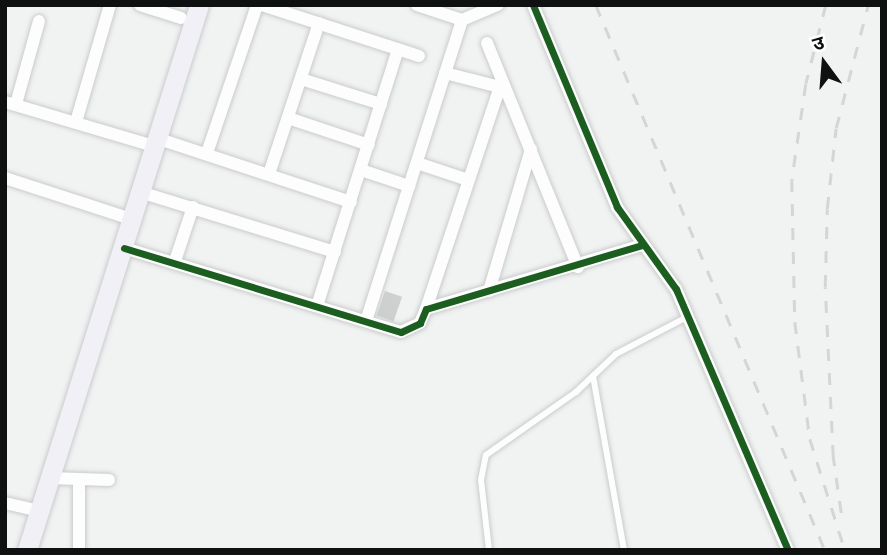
<!DOCTYPE html>
<html>
<head>
<meta charset="utf-8">
<style>
	body { margin:0 }
	#map { position:relative; width:887px; height:555px; overflow:hidden; background:#f1f3f2; font-family:"Open Sans","Noto Sans Devanagari",sans-serif }
	div>[style] { position:absolute }
	[style*='--x'] { left:calc(var(--x)*1px); top:calc(var(--y)*1px); width:calc(var(--w)*1px); rotate:calc(var(--a)*1deg) }
	.building>* { inset:0; background:#ced0cf; transform-origin:0 0 }
	.roads { filter:drop-shadow(0 0 2px #cacccc) drop-shadow(0 0 2px #cacccc) }
	.lane>* { height:6px; margin:-3px; padding:0 3px; transform-origin:3px; border-radius:3px; background:#fdfdfd }
	.street>* { height:12px; margin:-6px; padding:0 6px; transform-origin:6px; border-radius:6px; background:#fdfdfd }
	.primary>* { height:19px; margin:-9.5px; padding:0 9.5px; transform-origin:9.5px; border-radius:9.5px; background:#f1f0f6 }
	.rail>* { height:2.5px; margin-top:-1.25px; transform-origin:0; background:repeating-linear-gradient(90deg,#d4d5d5 0 12px,transparent 0 24px) }
	.cycleway>* { height:7px; margin:-3.5px; padding:0 3.5px; transform-origin:3.5px; border-radius:3.5px; background:#1b5e20 }
	span { translate:-50% -50%; white-space:nowrap; text-align:center; line-height:1.15; -webkit-text-stroke:5px #fff; paint-order:stroke }
	.frame { position:absolute; inset:0; border:7px solid #0f1010; pointer-events:none }
	.north { position:absolute; left:789px; top:28px; width:70px; height:70px; -webkit-text-stroke:5px #fff; paint-order:stroke; rotate:344deg; font-size:19px; font-weight:700; line-height:28px; text-align:center; color:#0f1010 }
	.north::after { content:''; display:block; margin:auto; width:24px; height:32px; background:#0f1010; clip-path:polygon(50% 0,100% 100%,50% 72%,0 100%) }
</style>
</head>
<body>
<div id="map">
	<div class="building">
		<i style="left:385px;top:291px;width:18px;height:26px;rotate:19deg"></i>
	</div>
	<div class="roads">
		<div class="lane">
			<i style="--x:593;--y:376;--w:177;--a:79.9"></i>
			<i style="--x:489;--y:550;--w:70;--a:-96.5"></i>
			<i style="--x:481;--y:480;--w:25;--a:-79"></i>
			<i style="--x:486;--y:455;--w:110;--a:-35"></i>
			<i style="--x:576;--y:392;--w:55;--a:-43.5"></i>
			<i style="--x:616;--y:354;--w:80;--a:-27.5"></i>
		</div>
		<div class="street">
			<i style="--x:140;--y:5;--w:43;--a:17.6"></i>
			<i style="--x:262;--y:5;--w:165;--a:18"></i>
			<i style="--x:417;--y:5;--w:47;--a:18.4"></i>
			<i style="--x:533;--y:5;--w:219;--a:67.4"></i>
			<i style="--x:617;--y:207;--w:101;--a:54.3"></i>
			<i style="--x:676;--y:289;--w:284;--a:66.8"></i>
			<i style="--x:487;--y:43;--w:242;--a:67.9"></i>
			<i style="--x:445;--y:73;--w:57;--a:14.3"></i>
			<i style="--x:301;--y:79;--w:84;--a:17.4"></i>
			<i style="--x:5;--y:102;--w:155;--a:16.5"></i>
			<i style="--x:16;--y:104;--w:86;--a:-74.5"></i>
			<i style="--x:288;--y:118;--w:85;--a:18.4"></i>
			<i style="--x:76;--y:122;--w:122;--a:-73.8"></i>
			<i style="--x:156;--y:138;--w:205;--a:18.2"></i>
			<i style="--x:207;--y:153;--w:156;--a:-71.3"></i>
			<i style="--x:417;--y:163;--w:54;--a:18.4"></i>
			<i style="--x:361;--y:170;--w:51;--a:18.4"></i>
			<i style="--x:269;--y:174;--w:159;--a:-71.7"></i>
			<i style="--x:5;--y:178;--w:123;--a:18"></i>
			<i style="--x:140;--y:192;--w:204;--a:17.1"></i>
			<i style="--x:124;--y:248;--w:289;--a:16.9"></i>
			<i style="--x:401;--y:332;--w:21;--a:-25"></i>
			<i style="--x:420;--y:323;--w:15;--a:-67"></i>
			<i style="--x:426;--y:309;--w:225;--a:-16.5"></i>
			<i style="--x:175;--y:261;--w:57;--a:-71.6"></i>
			<i style="--x:489;--y:291;--w:148;--a:-73.5"></i>
			<i style="--x:317;--y:306;--w:269;--a:-72.5"></i>
			<i style="--x:426;--y:309;--w:241;--a:-71.6"></i>
			<i style="--x:366;--y:321;--w:316;--a:-72.3"></i>
			<i style="--x:462;--y:20;--w:39;--a:-23"></i>
			<i style="--x:50;--y:478;--w:59;--a:1.9"></i>
			<i style="--x:5;--y:503;--w:36;--a:13"></i>
			<i style="--x:79;--y:550;--w:67;--a:-90"></i>
		</div>
		<div class="primary">
			<i style="--x:27;--y:550;--w:571;--a:-72.48"></i>
		</div>
	</div>
	<div class="rail">
		<i style="--x:596;--y:5;--w:591;--a:67.21"></i>
		<i style="--x:826;--y:5;--w:81;--a:104.2"></i>
		<i style="--x:806;--y:84;--w:97;--a:98.3"></i>
		<i style="--x:792;--y:180;--w:142;--a:88.8"></i>
		<i style="--x:795;--y:322;--w:118;--a:82.7"></i>
		<i style="--x:810;--y:439;--w:116;--a:72.5"></i>
		<i style="--x:841;--y:513;--w:57;--a:-98.1"></i>
		<i style="--x:833;--y:457;--w:170;--a:-92.7"></i>
		<i style="--x:825;--y:287;--w:78;--a:-88.5"></i>
		<i style="--x:827;--y:209;--w:81;--a:-83.7"></i>
		<i style="--x:836;--y:128;--w:127;--a:-75.4"></i>
	</div>
	<div class="cycleway">
		<i style="--x:533;--y:5;--w:219;--a:67.4"></i>
		<i style="--x:617;--y:207;--w:101;--a:54.3"></i>
		<i style="--x:676;--y:289;--w:284;--a:66.8"></i>
		<i style="--x:124;--y:248;--w:289;--a:16.9"></i>
		<i style="--x:401;--y:332;--w:21;--a:-25"></i>
		<i style="--x:420;--y:323;--w:15;--a:-67"></i>
		<i style="--x:426;--y:309;--w:225;--a:-16.5"></i>
	</div>
	<div class="frame"></div>
	<div class="north">उ</div>
</div>
</body>
</html>
